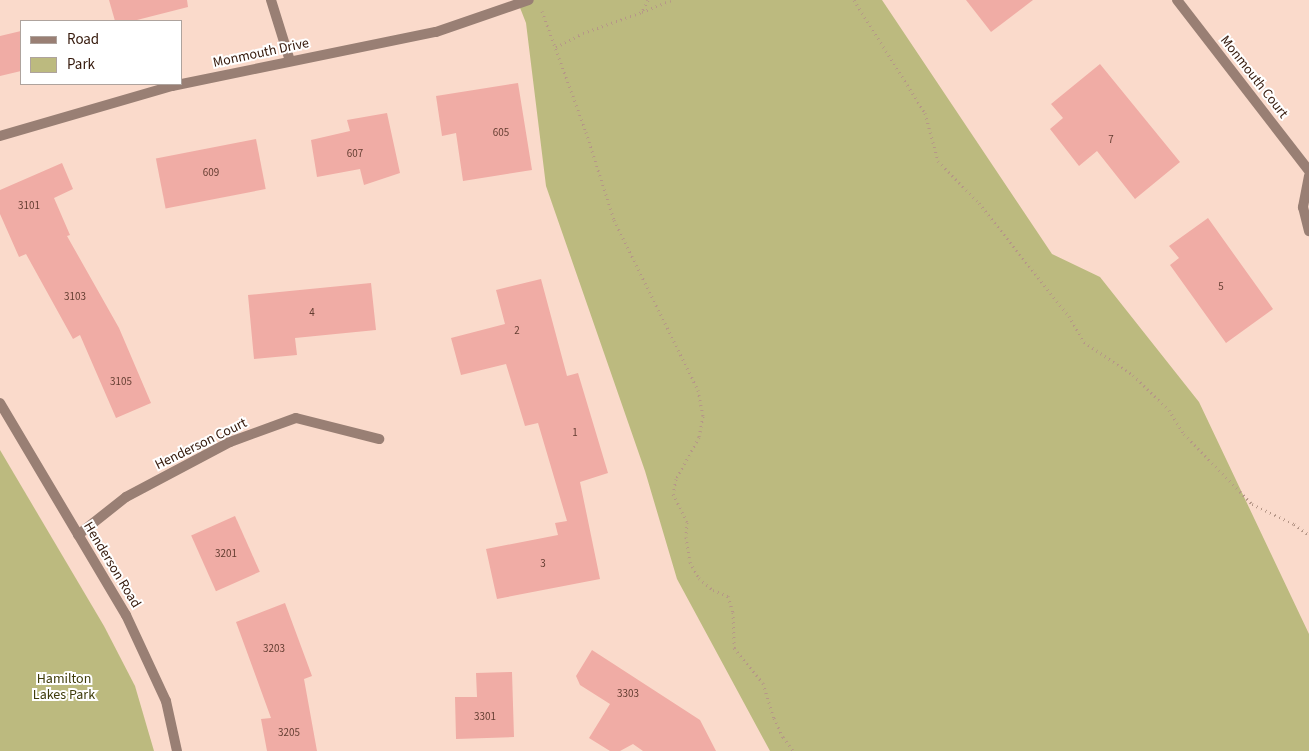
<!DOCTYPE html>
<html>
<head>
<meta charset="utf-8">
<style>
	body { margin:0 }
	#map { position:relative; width:1309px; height:751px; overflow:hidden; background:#fadacb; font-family:"Source Sans 3",sans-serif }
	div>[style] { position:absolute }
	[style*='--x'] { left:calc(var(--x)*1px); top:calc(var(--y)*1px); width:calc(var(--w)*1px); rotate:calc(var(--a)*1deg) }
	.green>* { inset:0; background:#bcba7f }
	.building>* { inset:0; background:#f0aca5; transform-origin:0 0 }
	.path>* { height:3px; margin-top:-1.5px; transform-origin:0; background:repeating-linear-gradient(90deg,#b69788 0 1px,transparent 0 5px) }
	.street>* { height:10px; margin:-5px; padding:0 5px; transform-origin:5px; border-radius:5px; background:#997f74 }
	span { translate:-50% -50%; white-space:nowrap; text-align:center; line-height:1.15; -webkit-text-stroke:4px #fff; paint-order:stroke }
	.number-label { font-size:11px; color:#633d31 }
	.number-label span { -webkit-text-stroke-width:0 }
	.street-label { font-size:14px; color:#34180a }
	.park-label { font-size:14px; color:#3f3c0a }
	.legend { position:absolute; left:20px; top:20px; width:162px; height:65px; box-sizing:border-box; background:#fff; border:1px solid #aea39d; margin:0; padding:6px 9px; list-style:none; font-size:15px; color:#34180a }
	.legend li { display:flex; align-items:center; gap:10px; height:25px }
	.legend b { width:25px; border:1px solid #aea39d }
</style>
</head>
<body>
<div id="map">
	<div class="green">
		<i style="clip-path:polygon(517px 0,882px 0,1052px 254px,1100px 277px,1199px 402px,1309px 634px,1309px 751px,770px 751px,677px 579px,645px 471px,546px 186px,526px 23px)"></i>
		<i style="clip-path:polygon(0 450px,104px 626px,135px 686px,154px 751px,0 751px)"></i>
	</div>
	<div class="building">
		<i style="clip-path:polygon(109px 0,187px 0,188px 7px,133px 21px,115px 21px)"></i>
		<i style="clip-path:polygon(966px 0,1033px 0,991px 32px)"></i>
		<i style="clip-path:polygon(21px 31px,21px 71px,0 76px,0 36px)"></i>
		<i style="clip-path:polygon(1100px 64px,1180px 162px,1135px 199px,1097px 151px,1079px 166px,1050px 129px,1063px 118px,1051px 104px)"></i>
		<i style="clip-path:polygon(518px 83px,532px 170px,463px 181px,456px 133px,442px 136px,436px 96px)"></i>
		<i style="clip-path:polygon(387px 113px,400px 173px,364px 185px,360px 169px,317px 177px,311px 140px,350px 131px,347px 120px)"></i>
		<i style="left:256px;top:139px;width:51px;height:102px;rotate:79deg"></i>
		<i style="clip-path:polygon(62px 163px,73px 189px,54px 198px,70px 235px,67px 236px,119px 328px,151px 403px,116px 418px,80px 335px,73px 339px,26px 254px,19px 257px,0 214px,0 190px)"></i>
		<i style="clip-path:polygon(1208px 218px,1273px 309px,1226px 343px,1170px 265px,1179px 258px,1169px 246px)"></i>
		<i style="clip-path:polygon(541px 279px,567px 376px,578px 373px,608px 473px,580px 482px,600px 579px,497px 599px,486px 549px,558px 535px,555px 523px,567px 521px,538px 423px,525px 426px,506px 364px,461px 375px,451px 338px,505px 324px,496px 290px)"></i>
		<i style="clip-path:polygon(371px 283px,376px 330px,295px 338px,297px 355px,254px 359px,248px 295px)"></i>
		<i style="left:235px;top:516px;width:61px;height:48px;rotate:66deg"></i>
		<i style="clip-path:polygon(285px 603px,312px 676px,304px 679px,317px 751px,267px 751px,261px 719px,271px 718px,236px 622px)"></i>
		<i style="clip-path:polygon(592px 650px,700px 720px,716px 751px,643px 751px,633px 744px,620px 751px,610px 751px,589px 738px,610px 704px,580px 685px,576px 676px)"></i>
		<i style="clip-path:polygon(512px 672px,514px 737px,456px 739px,455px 697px,477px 697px,476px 673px)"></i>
	</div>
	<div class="path">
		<i style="--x:648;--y:0;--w:13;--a:117"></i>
		<i style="--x:642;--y:12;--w:31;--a:-22"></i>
		<i style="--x:854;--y:0;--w:133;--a:57.9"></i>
		<i style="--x:925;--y:113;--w:50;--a:74.8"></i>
		<i style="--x:938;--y:161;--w:59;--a:45.7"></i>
		<i style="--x:979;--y:203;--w:144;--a:51.5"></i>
		<i style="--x:1069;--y:316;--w:30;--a:60"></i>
		<i style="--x:1084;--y:342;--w:59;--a:34"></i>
		<i style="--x:1133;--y:375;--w:50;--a:44.2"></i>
		<i style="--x:1169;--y:410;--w:28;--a:58"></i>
		<i style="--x:1184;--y:434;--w:98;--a:45.8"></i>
		<i style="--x:1252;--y:504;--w:47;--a:25.5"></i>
		<i style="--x:1294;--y:524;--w:19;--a:36"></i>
		<i style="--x:542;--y:11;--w:129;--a:70"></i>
		<i style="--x:586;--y:132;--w:92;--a:72.3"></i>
		<i style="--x:614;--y:220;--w:190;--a:63.7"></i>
		<i style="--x:698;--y:390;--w:26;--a:79"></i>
		<i style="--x:703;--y:416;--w:21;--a:101"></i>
		<i style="--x:699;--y:437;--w:48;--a:118.7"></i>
		<i style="--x:676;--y:479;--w:15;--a:101"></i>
		<i style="--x:673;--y:494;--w:31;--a:63"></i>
		<i style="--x:687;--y:522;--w:15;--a:94"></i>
		<i style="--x:686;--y:537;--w:25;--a:81"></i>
		<i style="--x:690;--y:562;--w:18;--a:61"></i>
		<i style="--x:699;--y:578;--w:18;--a:41"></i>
		<i style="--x:713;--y:590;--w:16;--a:22"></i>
		<i style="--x:728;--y:596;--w:17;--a:73"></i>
		<i style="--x:733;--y:612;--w:36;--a:88"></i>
		<i style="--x:734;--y:648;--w:45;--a:50.4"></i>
		<i style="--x:763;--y:683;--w:37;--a:73"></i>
		<i style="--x:774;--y:718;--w:21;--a:65"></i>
		<i style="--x:783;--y:737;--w:17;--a:54"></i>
		<i style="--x:556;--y:47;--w:30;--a:-27"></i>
		<i style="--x:583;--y:33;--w:63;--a:-19.6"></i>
	</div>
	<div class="street">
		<i style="--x:271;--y:0;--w:64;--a:72.7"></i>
		<i style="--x:1177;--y:0;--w:216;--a:52.3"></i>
		<i style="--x:0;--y:136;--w:179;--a:-16.2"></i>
		<i style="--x:172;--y:86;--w:269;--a:-11.6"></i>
		<i style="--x:436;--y:32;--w:98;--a:-19"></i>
		<i style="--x:1309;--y:176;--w:32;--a:101"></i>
		<i style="--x:1303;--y:207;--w:25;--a:76"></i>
		<i style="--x:0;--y:403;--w:247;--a:59.3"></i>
		<i style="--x:126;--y:615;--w:95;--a:65.1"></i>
		<i style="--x:166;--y:701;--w:51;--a:77.6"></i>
		<i style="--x:78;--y:535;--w:61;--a:-38.4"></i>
		<i style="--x:126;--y:497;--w:118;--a:-27.9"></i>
		<i style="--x:230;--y:442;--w:70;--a:-20"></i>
		<i style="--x:296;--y:418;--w:86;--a:14.2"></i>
	</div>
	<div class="number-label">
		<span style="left:501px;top:133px">605</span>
		<span style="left:1111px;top:140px">7</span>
		<span style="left:355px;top:154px">607</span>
		<span style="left:211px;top:173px">609</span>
		<span style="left:29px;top:206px">3101</span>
		<span style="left:1221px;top:287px">5</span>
		<span style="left:75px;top:297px">3103</span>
		<span style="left:312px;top:313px">4</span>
		<span style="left:517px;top:331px">2</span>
		<span style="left:121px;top:382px">3105</span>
		<span style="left:575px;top:433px">1</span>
		<span style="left:226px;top:554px">3201</span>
		<span style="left:543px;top:564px">3</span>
		<span style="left:274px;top:649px">3203</span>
		<span style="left:628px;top:694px">3303</span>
		<span style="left:485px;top:717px">3301</span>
		<span style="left:289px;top:733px">3205</span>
	</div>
	<div class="street-label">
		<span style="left:261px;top:53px;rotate:-12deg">Monmouth Drive</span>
		<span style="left:1254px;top:77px;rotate:52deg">Monmouth Court</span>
		<span style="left:201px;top:444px;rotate:-26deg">Henderson Court</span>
		<span style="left:112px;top:565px;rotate:59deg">Henderson Road</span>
	</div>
	<div class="park-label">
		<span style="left:64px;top:687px">Hamilton<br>Lakes Park</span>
	</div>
	<ul class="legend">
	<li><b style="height:6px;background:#997f74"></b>Road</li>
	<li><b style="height:14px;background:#bcba7f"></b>Park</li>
	</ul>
</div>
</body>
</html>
